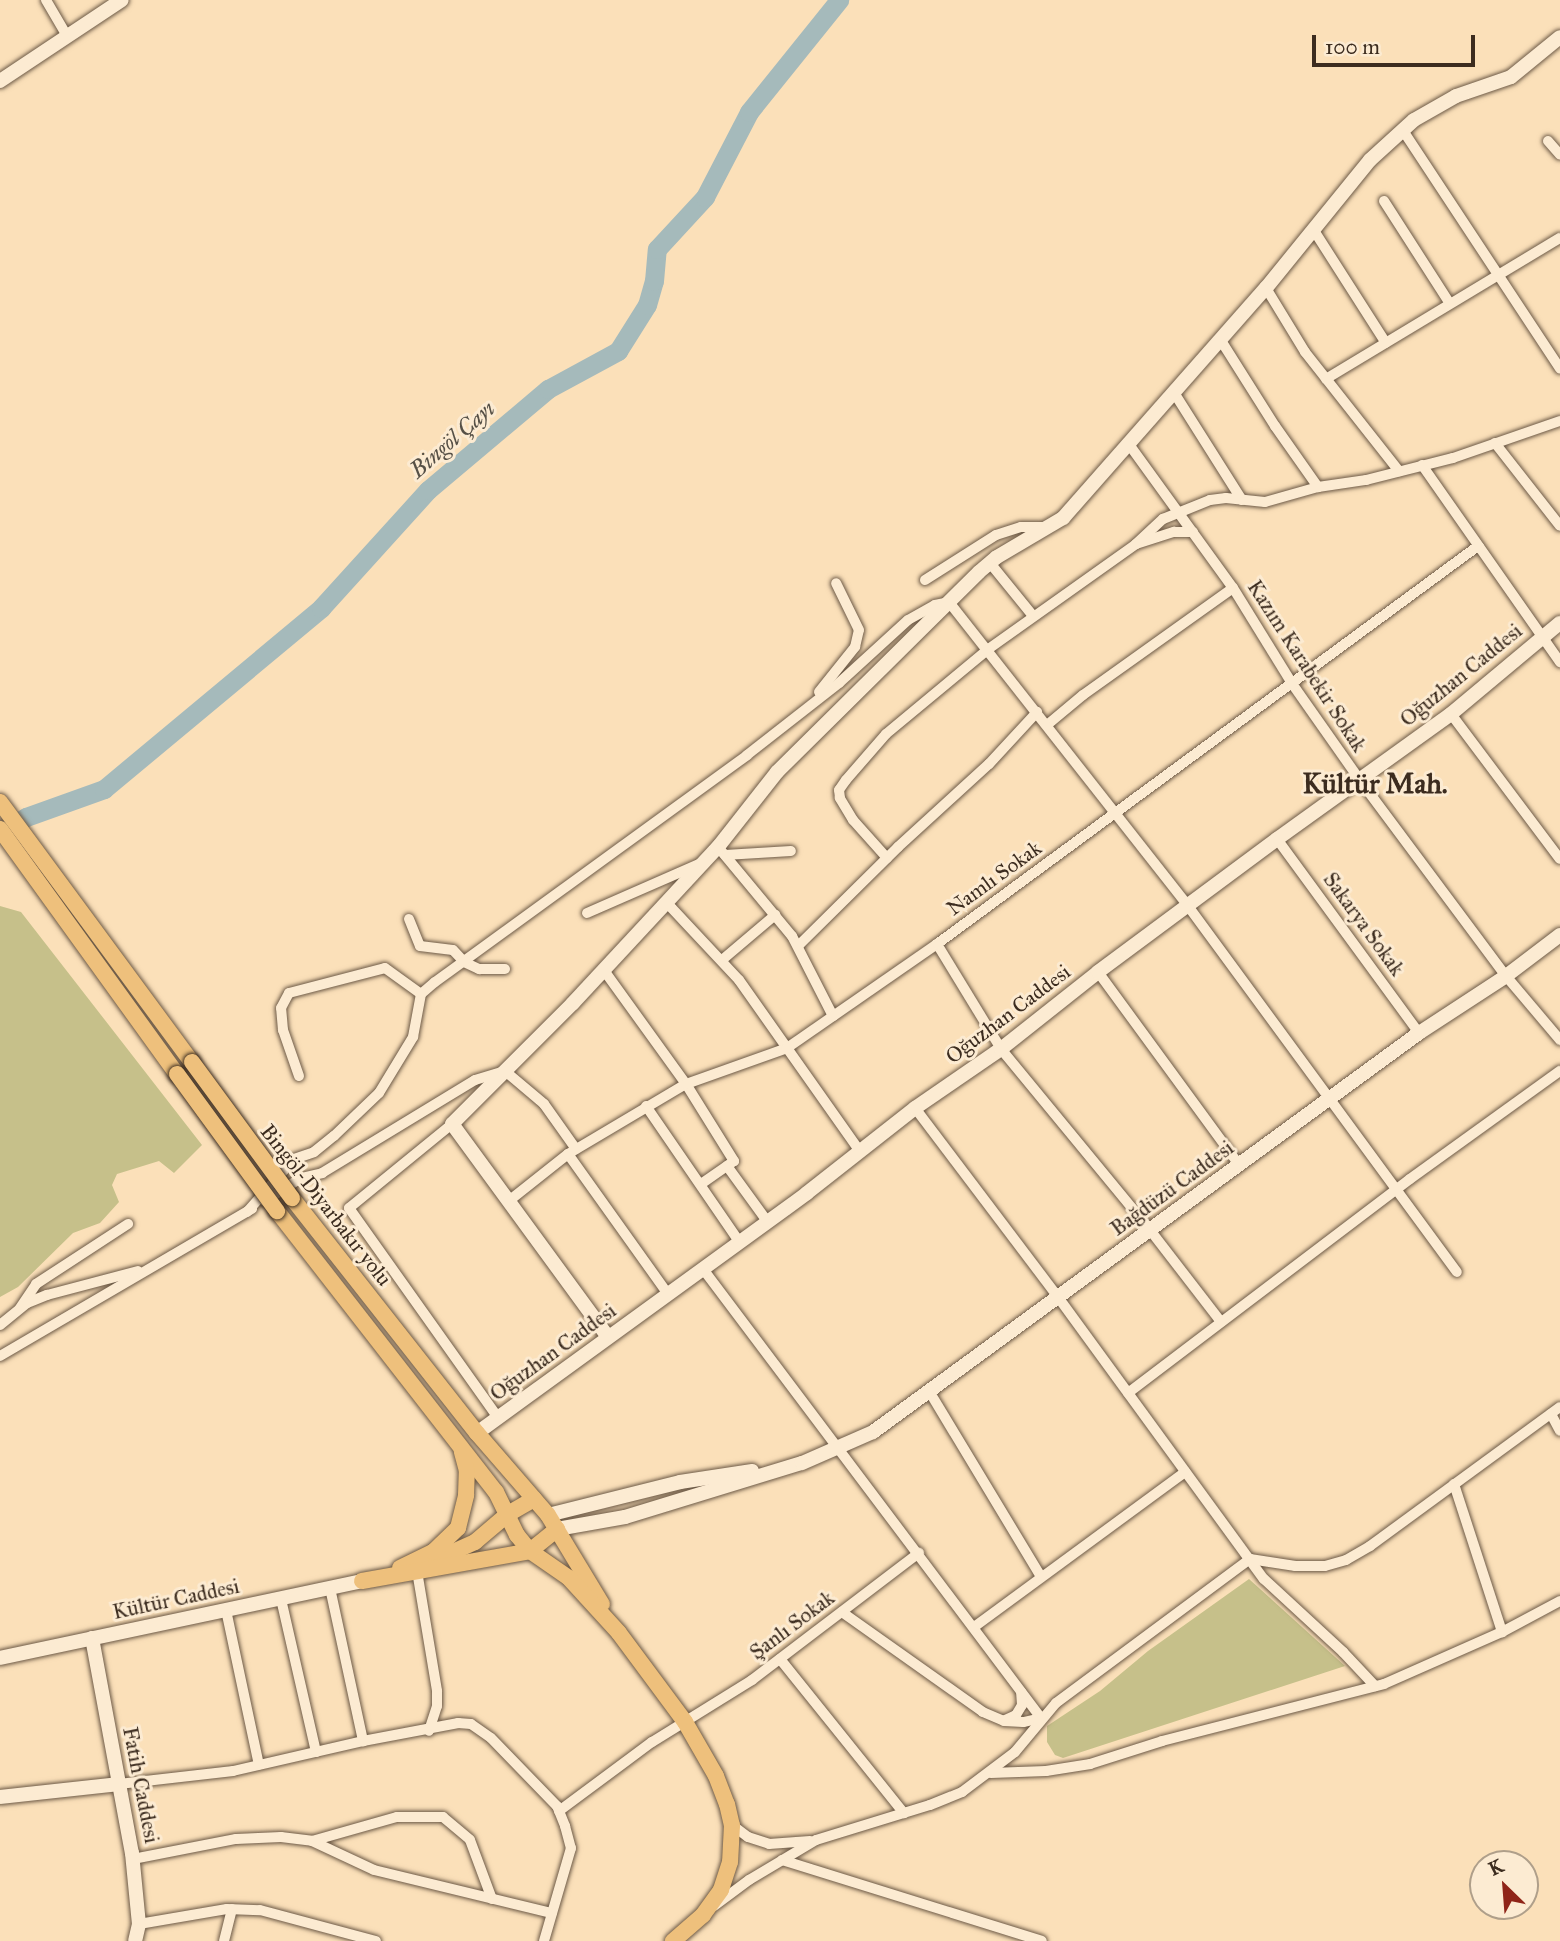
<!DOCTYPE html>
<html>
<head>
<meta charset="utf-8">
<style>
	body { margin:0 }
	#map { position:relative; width:1560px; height:1941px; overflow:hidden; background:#fbe0b9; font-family:"IM FELL Great Primer",serif }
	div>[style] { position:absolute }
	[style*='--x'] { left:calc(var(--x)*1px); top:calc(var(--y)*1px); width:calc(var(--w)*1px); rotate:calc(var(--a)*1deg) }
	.green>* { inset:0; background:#c6c08a }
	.river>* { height:19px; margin:-9.5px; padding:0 9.5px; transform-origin:9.5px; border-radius:9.5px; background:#a5babb }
	.roads { filter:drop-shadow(0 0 2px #6c5946) drop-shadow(0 0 2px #6c5946) }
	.street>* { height:10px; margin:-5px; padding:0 5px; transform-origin:5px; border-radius:5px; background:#fcebd2 }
	.secondary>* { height:14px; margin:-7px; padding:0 7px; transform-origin:7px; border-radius:7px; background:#fcebd2 }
	.primary>* { height:16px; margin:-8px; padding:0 8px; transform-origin:8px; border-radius:8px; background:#eec07c }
	.bridges { filter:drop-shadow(0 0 2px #3c2c1f) drop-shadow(0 0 2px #3c2c1f) }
	.primary-bridge>* { height:16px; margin:-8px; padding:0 8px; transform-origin:8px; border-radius:8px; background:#eec07c }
	span { translate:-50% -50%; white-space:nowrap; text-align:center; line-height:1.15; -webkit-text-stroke:6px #fcebd2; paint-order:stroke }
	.street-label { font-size:21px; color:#3c2c1f }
	.water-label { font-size:23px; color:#565046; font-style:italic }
	.district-label { font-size:28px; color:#3c2c1f; font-weight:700 }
	.north { position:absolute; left:1469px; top:1850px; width:70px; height:70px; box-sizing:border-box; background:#fcebd2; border:2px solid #af9f8a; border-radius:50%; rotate:335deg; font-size:19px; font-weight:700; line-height:28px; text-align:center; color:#3c2c1f }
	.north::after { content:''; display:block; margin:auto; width:24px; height:32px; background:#8f2418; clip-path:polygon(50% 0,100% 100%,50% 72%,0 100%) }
	.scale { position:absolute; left:1312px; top:35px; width:163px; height:32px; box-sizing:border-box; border:4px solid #3c2c1f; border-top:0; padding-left:9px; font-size:21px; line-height:24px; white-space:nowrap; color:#3c2c1f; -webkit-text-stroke:5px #fcebd2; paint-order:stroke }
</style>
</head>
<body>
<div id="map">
	<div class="green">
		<i style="clip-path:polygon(0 906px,21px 912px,202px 1145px,174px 1173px,159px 1161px,117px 1174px,112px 1185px,119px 1202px,100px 1223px,73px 1233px,18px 1287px,0 1297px)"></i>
		<i style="clip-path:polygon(1249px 1579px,1345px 1666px,1063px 1758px,1055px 1755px,1047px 1742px,1047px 1726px,1100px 1691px,1148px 1651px)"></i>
	</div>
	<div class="river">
		<i style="--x:1;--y:832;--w:29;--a:-31"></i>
		<i style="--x:26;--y:817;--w:83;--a:-19.7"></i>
		<i style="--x:104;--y:789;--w:283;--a:-39.8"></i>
		<i style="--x:321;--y:608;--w:159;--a:-47.8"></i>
		<i style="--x:428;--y:490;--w:157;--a:-40.1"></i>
		<i style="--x:548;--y:389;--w:80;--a:-28.5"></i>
		<i style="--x:618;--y:351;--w:54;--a:-57.8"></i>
		<i style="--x:647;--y:305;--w:25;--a:-74"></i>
		<i style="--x:654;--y:281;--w:32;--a:-85"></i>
		<i style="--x:657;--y:249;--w:71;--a:-47.3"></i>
		<i style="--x:705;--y:197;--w:96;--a:-62.6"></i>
		<i style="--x:749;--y:112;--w:144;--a:-51.2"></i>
	</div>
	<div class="roads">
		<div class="street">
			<i style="--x:46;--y:0;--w:42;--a:59.7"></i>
			<i style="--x:1402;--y:129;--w:287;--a:56.6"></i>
			<i style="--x:1548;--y:141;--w:18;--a:49"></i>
			<i style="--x:1384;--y:201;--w:122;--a:57.3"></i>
			<i style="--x:1313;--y:229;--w:135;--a:57.4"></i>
			<i style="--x:1266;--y:288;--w:75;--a:58.6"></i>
			<i style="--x:1305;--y:352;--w:152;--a:51.7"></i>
			<i style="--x:1220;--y:339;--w:103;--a:57.7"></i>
			<i style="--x:1275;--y:426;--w:75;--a:54.8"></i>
			<i style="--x:1326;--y:379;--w:273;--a:-31.1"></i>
			<i style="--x:1173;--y:391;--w:129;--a:57.7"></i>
			<i style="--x:1128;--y:443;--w:179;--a:54.1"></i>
			<i style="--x:1233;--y:588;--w:114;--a:58.3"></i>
			<i style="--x:1293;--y:685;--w:115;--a:54.9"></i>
			<i style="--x:1359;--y:779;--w:246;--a:53.3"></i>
			<i style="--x:1506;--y:976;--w:84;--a:49.8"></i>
			<i style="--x:1495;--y:443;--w:105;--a:51.9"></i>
			<i style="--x:1422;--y:465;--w:241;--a:55"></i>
			<i style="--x:1136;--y:544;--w:40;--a:-18"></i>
			<i style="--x:1174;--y:532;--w:19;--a:0"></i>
			<i style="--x:990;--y:563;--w:68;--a:50.9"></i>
			<i style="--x:925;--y:580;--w:84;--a:-32.4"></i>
			<i style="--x:996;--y:535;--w:26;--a:-18"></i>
			<i style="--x:1021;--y:527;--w:26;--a:0"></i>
			<i style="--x:819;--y:692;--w:58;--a:-51.3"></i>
			<i style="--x:855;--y:647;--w:17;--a:-77"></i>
			<i style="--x:859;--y:630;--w:52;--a:-116.1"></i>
			<i style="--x:1451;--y:714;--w:181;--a:53.1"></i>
			<i style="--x:1047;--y:725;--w:47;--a:-39.8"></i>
			<i style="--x:1083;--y:695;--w:184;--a:-35.5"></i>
			<i style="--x:1277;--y:839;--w:240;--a:53.8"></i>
			<i style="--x:718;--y:847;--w:116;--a:50.3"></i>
			<i style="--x:792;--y:936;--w:90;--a:62.9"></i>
			<i style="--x:725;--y:855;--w:66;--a:-3.5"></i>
			<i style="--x:887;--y:858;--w:51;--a:-131.8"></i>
			<i style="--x:853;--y:820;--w:26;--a:-121"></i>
			<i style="--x:840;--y:798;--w:8;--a:-97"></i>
			<i style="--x:839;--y:790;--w:12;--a:-55"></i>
			<i style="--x:846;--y:780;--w:61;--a:-49"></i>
			<i style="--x:886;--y:734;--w:131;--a:-39.7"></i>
			<i style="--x:987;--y:650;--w:183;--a:-35.4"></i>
			<i style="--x:1136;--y:544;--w:37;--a:-43"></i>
			<i style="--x:1163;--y:519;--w:51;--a:-22"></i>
			<i style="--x:1210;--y:500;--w:16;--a:-7"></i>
			<i style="--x:1226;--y:498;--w:39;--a:6"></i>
			<i style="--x:1265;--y:502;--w:55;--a:-15.8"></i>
			<i style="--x:1318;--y:487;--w:49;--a:-8.3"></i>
			<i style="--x:1366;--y:480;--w:90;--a:-14.2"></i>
			<i style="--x:1453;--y:458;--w:113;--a:-19.1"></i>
			<i style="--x:666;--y:902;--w:107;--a:46.9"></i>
			<i style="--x:739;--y:980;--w:208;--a:54.8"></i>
			<i style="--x:587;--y:913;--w:122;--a:-23.6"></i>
			<i style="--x:409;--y:919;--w:29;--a:68"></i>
			<i style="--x:420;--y:946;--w:33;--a:7"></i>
			<i style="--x:453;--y:950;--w:16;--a:47"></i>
			<i style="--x:464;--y:962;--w:17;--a:25"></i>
			<i style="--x:479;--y:969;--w:26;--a:0"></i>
			<i style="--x:937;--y:944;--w:123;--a:58.6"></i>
			<i style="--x:1001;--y:1049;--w:234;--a:50.5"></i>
			<i style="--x:1150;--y:1230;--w:116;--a:52.3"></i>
			<i style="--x:798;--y:946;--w:141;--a:-44.7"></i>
			<i style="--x:898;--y:847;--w:123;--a:-42.4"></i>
			<i style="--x:989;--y:764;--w:71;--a:-47.3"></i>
			<i style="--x:722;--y:960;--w:70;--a:-40.3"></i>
			<i style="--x:603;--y:969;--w:142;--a:54.2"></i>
			<i style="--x:686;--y:1084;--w:91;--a:58.1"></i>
			<i style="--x:734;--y:1161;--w:40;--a:145.1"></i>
			<i style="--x:1098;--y:972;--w:239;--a:53.8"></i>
			<i style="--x:299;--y:1076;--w:49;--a:-109.2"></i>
			<i style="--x:283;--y:1030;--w:22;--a:-95"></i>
			<i style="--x:281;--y:1008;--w:17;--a:-62"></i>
			<i style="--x:289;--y:993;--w:99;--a:-14.6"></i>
			<i style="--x:385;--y:968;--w:44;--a:35.8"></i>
			<i style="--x:646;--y:1106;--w:163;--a:55.5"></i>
			<i style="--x:915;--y:1108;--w:237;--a:52.9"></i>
			<i style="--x:1058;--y:1297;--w:349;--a:53.9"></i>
			<i style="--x:1264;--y:1579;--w:108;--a:42.7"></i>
			<i style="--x:1343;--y:1652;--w:47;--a:46.7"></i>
			<i style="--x:452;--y:1124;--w:133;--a:140.8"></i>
			<i style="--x:349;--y:1208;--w:257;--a:54.6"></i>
			<i style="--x:568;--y:1154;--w:171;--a:54.5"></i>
			<i style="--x:727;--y:1166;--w:68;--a:54"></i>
			<i style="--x:510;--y:1200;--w:74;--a:-38.4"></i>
			<i style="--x:568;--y:1154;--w:137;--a:-30.7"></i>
			<i style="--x:686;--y:1084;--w:107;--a:-19.6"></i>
			<i style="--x:787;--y:1048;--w:183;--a:-34.7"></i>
			<i style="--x:937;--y:944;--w:672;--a:-36.34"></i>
			<i style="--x:265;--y:1201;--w:43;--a:-32.6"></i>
			<i style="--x:301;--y:1178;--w:22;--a:-13"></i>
			<i style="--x:322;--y:1173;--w:179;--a:-31.3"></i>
			<i style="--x:475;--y:1080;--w:31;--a:-17"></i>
			<i style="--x:505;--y:1071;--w:51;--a:40.2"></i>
			<i style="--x:544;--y:1104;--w:55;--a:54.6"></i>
			<i style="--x:247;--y:1212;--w:71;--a:-48.4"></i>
			<i style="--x:294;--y:1159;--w:21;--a:-19"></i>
			<i style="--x:314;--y:1152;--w:26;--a:-39"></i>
			<i style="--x:334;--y:1136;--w:62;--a:-43.7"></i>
			<i style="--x:379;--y:1093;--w:66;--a:-58.7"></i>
			<i style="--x:413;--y:1037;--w:44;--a:-79.5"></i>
			<i style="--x:421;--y:994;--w:18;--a:-41"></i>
			<i style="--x:435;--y:982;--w:386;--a:-36"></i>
			<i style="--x:747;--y:755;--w:117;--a:-38"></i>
			<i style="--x:839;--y:683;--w:93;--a:-42.4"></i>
			<i style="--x:908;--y:620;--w:31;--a:-29"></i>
			<i style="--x:935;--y:605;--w:14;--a:-12"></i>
			<i style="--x:949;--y:602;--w:387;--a:51.8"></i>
			<i style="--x:1188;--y:906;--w:454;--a:53.7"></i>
			<i style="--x:703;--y:1269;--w:562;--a:53.03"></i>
			<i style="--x:1041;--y:1718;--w:18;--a:167"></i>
			<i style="--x:1023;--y:1722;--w:19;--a:-177"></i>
			<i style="--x:1004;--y:1721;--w:23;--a:-157"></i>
			<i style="--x:983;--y:1712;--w:173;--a:-144.7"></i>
			<i style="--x:20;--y:1308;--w:29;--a:-56"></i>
			<i style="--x:36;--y:1284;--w:110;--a:-33.1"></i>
			<i style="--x:0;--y:1325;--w:35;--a:-39"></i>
			<i style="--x:27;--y:1303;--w:22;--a:-22"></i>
			<i style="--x:47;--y:1295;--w:94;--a:-14.8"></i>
			<i style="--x:0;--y:1356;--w:292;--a:-30.3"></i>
			<i style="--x:929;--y:1391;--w:217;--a:58.9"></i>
			<i style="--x:1128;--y:1393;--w:354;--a:-37.2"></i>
			<i style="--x:1410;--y:1179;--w:185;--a:-35.8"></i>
			<i style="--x:1551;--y:1414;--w:19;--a:62"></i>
			<i style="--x:1454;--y:1484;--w:156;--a:72"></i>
			<i style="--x:417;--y:1571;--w:122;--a:80.5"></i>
			<i style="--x:437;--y:1691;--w:15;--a:90"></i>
			<i style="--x:437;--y:1706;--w:26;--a:108"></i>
			<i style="--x:330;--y:1588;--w:157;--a:77.8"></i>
			<i style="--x:281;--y:1599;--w:157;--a:77.1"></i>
			<i style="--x:226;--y:1610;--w:158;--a:78"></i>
			<i style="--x:974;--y:1627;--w:262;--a:-36.3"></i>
			<i style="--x:780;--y:1659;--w:198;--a:51.2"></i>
			<i style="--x:1005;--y:1720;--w:12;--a:-24"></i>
			<i style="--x:1016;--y:1715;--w:12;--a:-59"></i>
			<i style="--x:1022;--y:1705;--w:13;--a:-94"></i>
			<i style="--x:991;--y:1773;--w:55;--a:-2.1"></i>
			<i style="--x:1046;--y:1771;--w:45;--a:-9"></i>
			<i style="--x:1090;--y:1764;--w:76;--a:-17.7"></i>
			<i style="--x:1162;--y:1741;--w:229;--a:-14.4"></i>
			<i style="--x:1384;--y:1684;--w:129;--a:-23.8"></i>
			<i style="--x:1502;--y:1632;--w:66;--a:-28.1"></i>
			<i style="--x:119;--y:1784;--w:115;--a:-6.5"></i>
			<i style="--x:233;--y:1771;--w:133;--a:-13"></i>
			<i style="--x:363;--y:1741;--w:97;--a:-10.7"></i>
			<i style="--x:458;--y:1723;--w:13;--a:4"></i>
			<i style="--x:471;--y:1724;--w:24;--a:35"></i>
			<i style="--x:491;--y:1738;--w:95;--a:45.9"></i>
			<i style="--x:557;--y:1806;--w:22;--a:68"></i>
			<i style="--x:565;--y:1826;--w:23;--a:75"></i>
			<i style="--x:571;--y:1848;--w:97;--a:106.2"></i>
			<i style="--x:559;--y:1811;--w:116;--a:-36.6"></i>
			<i style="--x:652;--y:1742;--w:118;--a:-31.8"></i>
			<i style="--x:752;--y:1680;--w:210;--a:-37.3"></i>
			<i style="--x:732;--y:1825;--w:20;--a:37"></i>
			<i style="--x:748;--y:1837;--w:22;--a:18"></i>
			<i style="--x:769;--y:1844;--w:41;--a:-4.2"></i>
			<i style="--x:312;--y:1841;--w:88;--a:-15.8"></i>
			<i style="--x:397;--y:1817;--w:46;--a:0"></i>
			<i style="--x:443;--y:1817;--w:35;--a:40"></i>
			<i style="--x:470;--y:1840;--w:63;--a:69.6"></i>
			<i style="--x:133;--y:1859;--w:105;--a:-11"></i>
			<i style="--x:236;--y:1839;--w:45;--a:-2.5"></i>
			<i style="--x:281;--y:1837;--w:31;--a:7"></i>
			<i style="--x:312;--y:1841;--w:68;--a:25.1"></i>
			<i style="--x:374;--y:1870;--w:183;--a:13.6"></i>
			<i style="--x:782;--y:1860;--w:272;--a:17.3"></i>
			<i style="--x:714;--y:1906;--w:44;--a:-36.6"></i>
			<i style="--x:749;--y:1880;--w:78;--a:-30.8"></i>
			<i style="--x:816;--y:1840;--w:119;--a:-17.1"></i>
			<i style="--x:930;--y:1805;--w:35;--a:-22"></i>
			<i style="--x:962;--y:1792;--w:66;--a:-37"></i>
			<i style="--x:1015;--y:1752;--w:64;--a:-50.1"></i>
			<i style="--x:1056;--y:1703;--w:242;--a:-36.6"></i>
			<i style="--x:1250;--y:1559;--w:46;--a:8.8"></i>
			<i style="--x:1295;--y:1566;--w:30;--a:0"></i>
			<i style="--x:1325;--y:1566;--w:22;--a:-16"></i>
			<i style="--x:1346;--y:1560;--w:28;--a:-30"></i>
			<i style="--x:1370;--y:1546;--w:235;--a:-36.2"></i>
			<i style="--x:139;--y:1924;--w:89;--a:-9.7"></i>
			<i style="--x:227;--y:1909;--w:33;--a:2"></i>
			<i style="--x:260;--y:1910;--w:120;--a:15"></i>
			<i style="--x:224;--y:1941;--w:33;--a:-76"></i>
		</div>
		<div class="secondary">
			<i style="--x:0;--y:81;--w:146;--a:-33.6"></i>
			<i style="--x:608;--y:1337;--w:264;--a:-126.2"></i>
			<i style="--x:452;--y:1124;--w:171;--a:-45"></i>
			<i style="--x:573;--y:1003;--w:213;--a:-47.1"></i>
			<i style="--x:718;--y:847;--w:95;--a:-51.8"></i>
			<i style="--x:777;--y:772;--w:284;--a:-44.7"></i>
			<i style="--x:979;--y:572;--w:23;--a:-40"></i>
			<i style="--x:997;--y:557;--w:77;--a:-30.6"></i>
			<i style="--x:1063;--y:518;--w:307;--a:-48.6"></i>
			<i style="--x:1266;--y:288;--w:165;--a:-50.9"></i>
			<i style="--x:1370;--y:160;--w:59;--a:-42.3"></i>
			<i style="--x:1414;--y:120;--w:48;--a:-29.7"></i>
			<i style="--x:1456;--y:96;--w:58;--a:-19.1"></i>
			<i style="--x:1511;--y:77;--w:63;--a:-39.2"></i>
			<i style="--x:477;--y:1433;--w:408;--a:-36"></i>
			<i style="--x:807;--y:1193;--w:137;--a:-38.2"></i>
			<i style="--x:915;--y:1108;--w:104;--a:-34.5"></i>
			<i style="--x:1001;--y:1049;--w:124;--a:-38.4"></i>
			<i style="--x:1098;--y:972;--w:223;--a:-36.6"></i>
			<i style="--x:1277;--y:839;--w:214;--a:-35.7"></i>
			<i style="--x:1451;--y:714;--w:142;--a:-39.9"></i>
			<i style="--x:548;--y:1515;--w:136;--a:-14"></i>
			<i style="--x:680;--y:1482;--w:73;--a:-8.7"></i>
			<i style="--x:557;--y:1529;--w:69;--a:-10"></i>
			<i style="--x:625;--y:1517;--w:185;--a:-17"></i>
			<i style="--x:802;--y:1463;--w:77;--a:-23.6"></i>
			<i style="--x:873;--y:1432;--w:676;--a:-36.16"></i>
			<i style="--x:1419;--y:1033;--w:104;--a:-33.2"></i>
			<i style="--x:1506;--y:976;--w:68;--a:-37.2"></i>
			<i style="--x:92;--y:1638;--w:219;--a:79.5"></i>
			<i style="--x:132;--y:1853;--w:71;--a:84.4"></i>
			<i style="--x:139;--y:1924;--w:17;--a:103"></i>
			<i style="--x:0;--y:1658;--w:370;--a:-12"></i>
			<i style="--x:0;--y:1797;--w:120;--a:-6.2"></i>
		</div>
		<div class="primary">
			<i style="--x:0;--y:802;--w:323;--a:53.6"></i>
			<i style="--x:0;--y:829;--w:302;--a:54.2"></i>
			<i style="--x:292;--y:1198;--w:299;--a:51.8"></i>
			<i style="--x:477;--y:1433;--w:108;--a:49.1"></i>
			<i style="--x:548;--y:1515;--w:104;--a:58.8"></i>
			<i style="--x:277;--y:1211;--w:356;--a:52.1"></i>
			<i style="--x:496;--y:1492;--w:48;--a:64"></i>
			<i style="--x:517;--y:1535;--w:21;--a:51"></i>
			<i style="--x:530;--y:1551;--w:47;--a:34.7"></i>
			<i style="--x:569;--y:1578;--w:74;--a:47.7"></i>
			<i style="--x:619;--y:1633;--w:111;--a:53.4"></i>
			<i style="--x:685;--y:1722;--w:62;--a:60.1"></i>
			<i style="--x:716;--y:1776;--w:30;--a:69"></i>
			<i style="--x:727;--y:1804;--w:22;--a:77"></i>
			<i style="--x:732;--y:1825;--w:37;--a:93"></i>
			<i style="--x:730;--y:1862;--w:29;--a:108"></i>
			<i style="--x:721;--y:1890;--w:31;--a:126"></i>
			<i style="--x:703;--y:1915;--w:40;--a:139"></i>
			<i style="--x:435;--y:1560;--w:44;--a:-24.2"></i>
			<i style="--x:475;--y:1542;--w:43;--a:-40.3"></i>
			<i style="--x:508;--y:1514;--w:30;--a:-30"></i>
			<i style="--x:400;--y:1568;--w:37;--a:-26"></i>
			<i style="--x:433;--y:1552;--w:35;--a:-44"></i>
			<i style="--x:458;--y:1528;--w:34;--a:-76"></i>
			<i style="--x:466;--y:1495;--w:24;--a:-88"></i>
			<i style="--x:467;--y:1471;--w:20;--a:-105"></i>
			<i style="--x:362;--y:1581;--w:171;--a:-10.1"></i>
			<i style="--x:530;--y:1551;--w:35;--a:-39"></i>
		</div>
	</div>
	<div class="bridges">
		<div class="primary-bridge">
			<i style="--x:192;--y:1062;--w:169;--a:53.7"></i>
			<i style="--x:177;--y:1074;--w:170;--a:53.9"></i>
		</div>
	</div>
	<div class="street-label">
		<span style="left:1307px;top:666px;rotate:57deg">Kazım Karabekir Sokak</span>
		<span style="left:1461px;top:675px;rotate:-39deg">Oğuzhan Caddesi</span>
		<span style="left:994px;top:878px;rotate:-36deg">Namlı Sokak</span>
		<span style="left:1364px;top:924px;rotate:54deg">Sakarya Sokak</span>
		<span style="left:1008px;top:1014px;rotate:-37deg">Oğuzhan Caddesi</span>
		<span style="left:1172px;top:1188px;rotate:-36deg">Bağdüzü Caddesi</span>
		<span style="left:326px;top:1205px;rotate:52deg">Bingöl-Diyarbakır yolu</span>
		<span style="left:553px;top:1352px;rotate:-36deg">Oğuzhan Caddesi</span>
		<span style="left:176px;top:1599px;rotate:-12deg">Kültür Caddesi</span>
		<span style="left:792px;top:1625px;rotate:-37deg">Şanlı Sokak</span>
		<span style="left:141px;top:1785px;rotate:79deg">Fatih Caddesi</span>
	</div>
	<div class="water-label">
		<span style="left:452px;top:439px;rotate:-41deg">Bingöl Çayı</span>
	</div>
	<div class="district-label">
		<span style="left:1375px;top:784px">Kültür Mah.</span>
	</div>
	<div class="north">K</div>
	<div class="scale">100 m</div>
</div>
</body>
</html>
